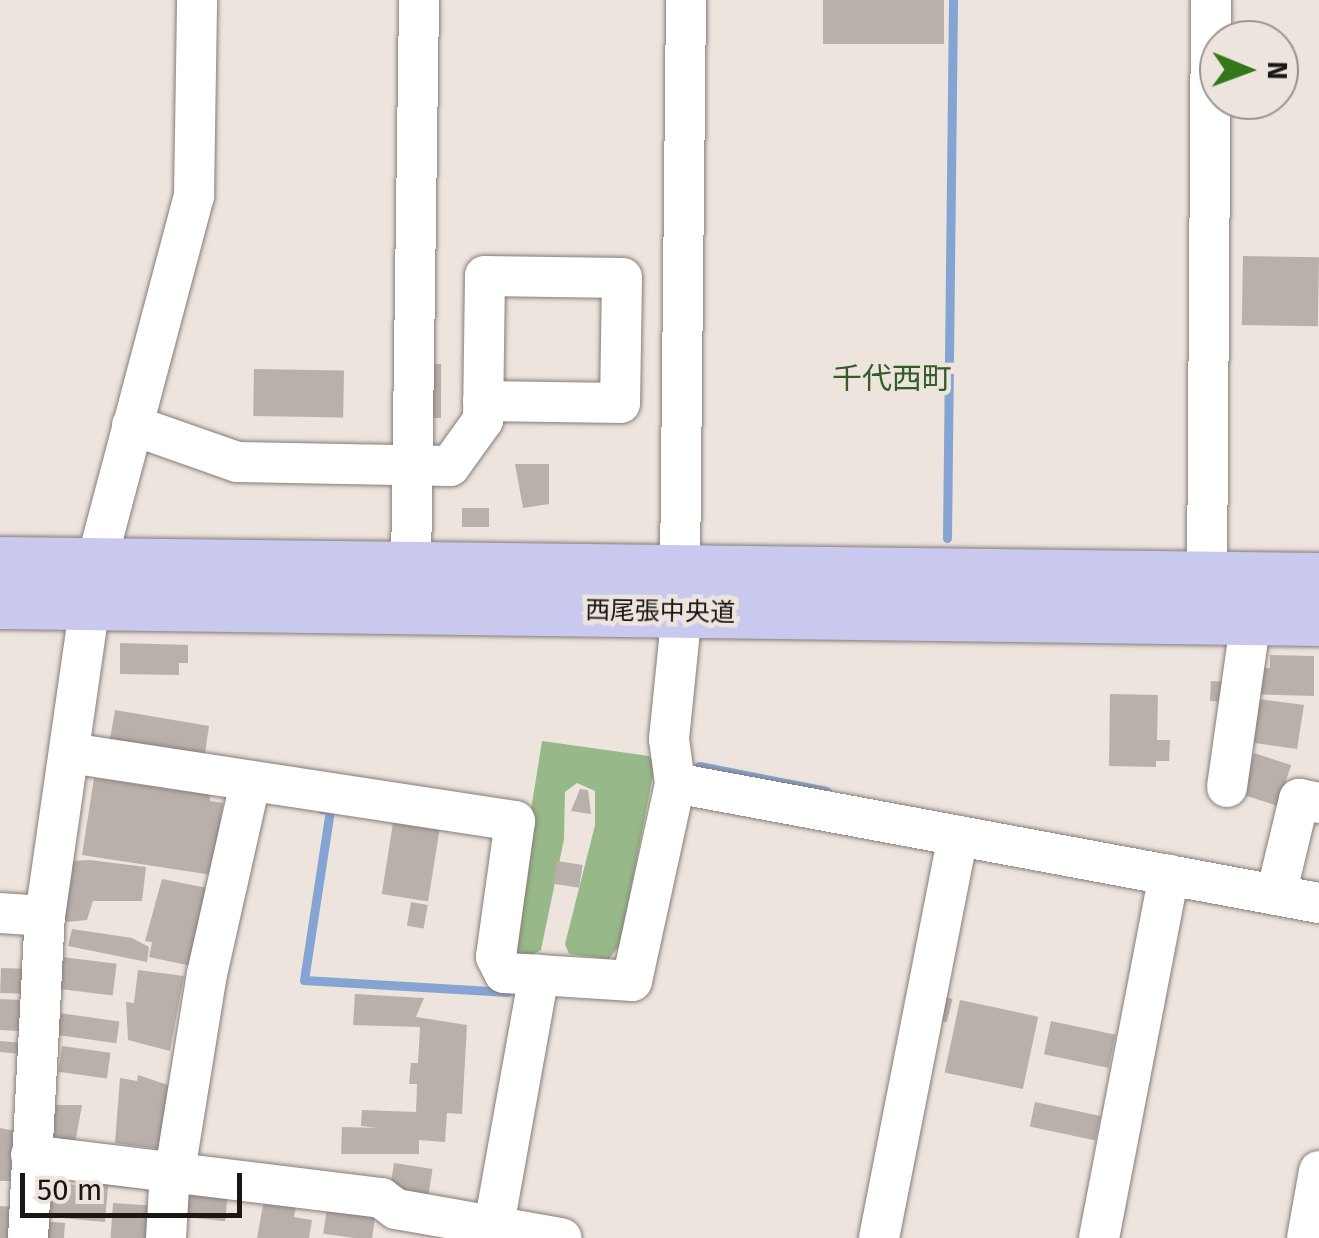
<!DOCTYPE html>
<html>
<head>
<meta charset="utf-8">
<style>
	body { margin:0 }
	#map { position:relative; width:1319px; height:1238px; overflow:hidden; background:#ede4de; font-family:"Fira Sans","Noto Sans JP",sans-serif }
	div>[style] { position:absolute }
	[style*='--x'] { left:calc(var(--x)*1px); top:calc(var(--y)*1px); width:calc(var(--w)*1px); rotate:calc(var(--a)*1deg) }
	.forest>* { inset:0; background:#97b989 }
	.stream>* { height:9px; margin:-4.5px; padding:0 4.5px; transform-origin:4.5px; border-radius:4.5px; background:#85a4d3 }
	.building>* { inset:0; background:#b9b0ab; transform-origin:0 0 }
	.roads { filter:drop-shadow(0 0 2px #857d77) drop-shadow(0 0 2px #857d77) }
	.minor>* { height:40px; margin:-20px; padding:0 20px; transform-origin:20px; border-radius:20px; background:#fff }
	.major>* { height:52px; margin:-26px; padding:0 26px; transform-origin:26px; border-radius:26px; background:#c9c8ef }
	span { translate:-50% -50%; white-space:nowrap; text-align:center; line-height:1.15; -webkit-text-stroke:9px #ede4de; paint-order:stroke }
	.street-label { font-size:25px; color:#191614 }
	.quarter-label { font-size:30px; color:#325e25 }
	.north { position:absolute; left:1199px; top:20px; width:100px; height:100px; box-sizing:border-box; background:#ede4de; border:2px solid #98928d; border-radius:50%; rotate:91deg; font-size:28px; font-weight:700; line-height:40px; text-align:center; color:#191614 }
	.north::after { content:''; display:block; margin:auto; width:35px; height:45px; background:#327718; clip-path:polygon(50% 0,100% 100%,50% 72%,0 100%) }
	.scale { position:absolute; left:20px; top:1173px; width:222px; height:45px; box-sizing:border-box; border:5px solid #191614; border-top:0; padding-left:12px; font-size:30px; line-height:35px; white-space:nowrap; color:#191614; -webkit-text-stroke:8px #ede4de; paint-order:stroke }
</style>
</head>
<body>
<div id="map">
	<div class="forest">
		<i style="clip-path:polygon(542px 741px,649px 756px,655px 765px,620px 945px,609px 959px,569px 954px,565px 944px,595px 825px,595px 791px,577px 783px,565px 792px,564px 839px,541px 950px,522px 960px,509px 947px)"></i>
	</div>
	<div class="stream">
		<i style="--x:947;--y:538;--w:538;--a:-89.36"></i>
		<i style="--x:699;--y:766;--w:130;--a:11.1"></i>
		<i style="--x:322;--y:809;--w:8;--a:7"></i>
		<i style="--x:330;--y:810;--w:172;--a:98.7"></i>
		<i style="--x:304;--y:980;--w:204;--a:3.4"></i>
	</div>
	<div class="building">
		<i style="left:823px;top:0;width:121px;height:44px"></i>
		<i style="left:1243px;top:256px;width:76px;height:69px;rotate:1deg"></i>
		<i style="left:428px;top:364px;width:13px;height:54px"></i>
		<i style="left:254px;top:369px;width:90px;height:47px;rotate:1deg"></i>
		<i style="clip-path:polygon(515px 464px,549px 464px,549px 504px,523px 508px)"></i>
		<i style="left:462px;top:508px;width:27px;height:19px"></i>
		<i style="clip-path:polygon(120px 643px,188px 645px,188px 663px,179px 663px,179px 675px,120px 674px)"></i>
		<i style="clip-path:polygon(1270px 655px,1314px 656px,1314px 696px,1248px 694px,1263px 668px,1270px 668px)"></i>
		<i style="left:1211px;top:681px;width:20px;height:20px;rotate:3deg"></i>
		<i style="clip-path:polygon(1110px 694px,1158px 695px,1157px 740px,1170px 740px,1169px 761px,1156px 761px,1156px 767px,1109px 766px)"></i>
		<i style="clip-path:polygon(1259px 699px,1304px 705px,1297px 749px,1241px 741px)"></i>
		<i style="clip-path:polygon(115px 710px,209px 726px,205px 753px,109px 745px)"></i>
		<i style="left:1254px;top:753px;width:39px;height:43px;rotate:18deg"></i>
		<i style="clip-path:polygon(94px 778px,210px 795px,210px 801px,223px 803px,212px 875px,82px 855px)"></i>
		<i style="clip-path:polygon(580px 789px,588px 790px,591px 814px,571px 811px)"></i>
		<i style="left:393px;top:823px;width:47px;height:72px;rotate:9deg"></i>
		<i style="clip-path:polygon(90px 860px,146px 867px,142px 901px,93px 901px,87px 920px,67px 922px,62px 916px,70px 861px)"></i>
		<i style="left:557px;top:861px;width:26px;height:23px;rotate:9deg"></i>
		<i style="clip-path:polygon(162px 879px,212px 889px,196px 967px,149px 957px,152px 942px,145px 941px)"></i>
		<i style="left:411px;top:902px;width:17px;height:24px;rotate:10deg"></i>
		<i style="clip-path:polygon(72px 929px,132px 938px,149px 947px,147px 962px,68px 946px)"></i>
		<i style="left:62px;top:957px;width:55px;height:32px;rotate:7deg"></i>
		<i style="left:1px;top:968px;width:24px;height:25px;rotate:2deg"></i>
		<i style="clip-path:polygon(138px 970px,184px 976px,170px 1051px,128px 1040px,126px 1002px,134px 1003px)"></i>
		<i style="clip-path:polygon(355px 994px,424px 998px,416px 1017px,467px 1025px,462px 1114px,447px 1113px,445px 1142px,419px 1140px,419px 1154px,341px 1154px,342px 1127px,378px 1128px,361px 1126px,362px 1110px,416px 1112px,417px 1084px,409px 1084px,411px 1063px,418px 1063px,420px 1027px,353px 1025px)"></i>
		<i style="left:941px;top:996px;width:12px;height:24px;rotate:14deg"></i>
		<i style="left:0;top:999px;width:21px;height:31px;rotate:3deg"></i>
		<i style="left:960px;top:1000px;width:80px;height:74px;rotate:12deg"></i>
		<i style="left:59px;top:1013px;width:61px;height:22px;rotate:8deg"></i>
		<i style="left:1051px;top:1021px;width:66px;height:34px;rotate:12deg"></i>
		<i style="left:0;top:1041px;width:24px;height:11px;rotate:5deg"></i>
		<i style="left:62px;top:1046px;width:49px;height:26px;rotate:8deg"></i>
		<i style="clip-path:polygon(138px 1075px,168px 1085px,160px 1149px,115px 1143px,120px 1078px,137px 1081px)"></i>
		<i style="left:1035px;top:1102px;width:67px;height:25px;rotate:12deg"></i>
		<i style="clip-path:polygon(46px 1105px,82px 1105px,75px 1144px,45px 1150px)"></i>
		<i style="clip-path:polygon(0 1128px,21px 1132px,10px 1181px,0 1181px)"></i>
		<i style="left:394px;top:1163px;width:39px;height:29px;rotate:9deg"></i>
		<i style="clip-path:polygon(78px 1168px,157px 1191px,108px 1186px,105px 1222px,41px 1216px,44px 1181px,77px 1185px)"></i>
		<i style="left:178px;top:1181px;width:51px;height:35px;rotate:6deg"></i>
		<i style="clip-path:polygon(266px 1189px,298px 1195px,294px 1217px,312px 1220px,309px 1238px,257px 1238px)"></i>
		<i style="left:328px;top:1200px;width:49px;height:34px;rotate:8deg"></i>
		<i style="left:113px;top:1203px;width:44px;height:35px;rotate:4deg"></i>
		<i style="clip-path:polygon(0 1206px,14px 1207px,12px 1238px,0 1238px)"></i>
		<i style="clip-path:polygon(42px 1221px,65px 1223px,64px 1238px,40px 1238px)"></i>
	</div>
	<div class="roads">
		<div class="minor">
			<i style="--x:132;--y:425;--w:111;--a:19.4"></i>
			<i style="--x:237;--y:462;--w:213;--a:1.1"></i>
			<i style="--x:450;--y:466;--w:57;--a:-54.3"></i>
			<i style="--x:483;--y:420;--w:144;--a:-89.2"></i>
			<i style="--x:485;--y:276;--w:137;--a:0.8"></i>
			<i style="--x:622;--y:278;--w:125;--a:90.9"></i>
			<i style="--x:620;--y:403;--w:137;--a:-179.2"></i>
			<i style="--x:411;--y:568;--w:568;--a:-89.19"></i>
			<i style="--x:680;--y:572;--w:572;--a:-89.4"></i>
			<i style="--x:1207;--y:578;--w:578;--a:-89.6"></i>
			<i style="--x:70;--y:753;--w:450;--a:8.7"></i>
			<i style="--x:515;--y:821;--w:137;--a:98"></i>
			<i style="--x:496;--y:957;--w:18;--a:63"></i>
			<i style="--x:504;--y:973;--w:35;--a:3"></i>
			<i style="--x:675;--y:783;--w:655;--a:10.56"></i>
			<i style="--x:1227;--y:787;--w:170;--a:-81.9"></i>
			<i style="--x:1276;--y:895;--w:99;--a:-76.5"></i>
			<i style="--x:1299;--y:799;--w:20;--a:11"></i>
			<i style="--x:0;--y:913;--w:45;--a:3.8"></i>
			<i style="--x:31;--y:1155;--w:353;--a:7"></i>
			<i style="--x:381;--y:1198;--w:19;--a:36"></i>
			<i style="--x:396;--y:1209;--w:168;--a:10"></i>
			<i style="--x:175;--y:1171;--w:200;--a:-80.8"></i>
			<i style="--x:207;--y:974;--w:196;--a:-77.3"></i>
			<i style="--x:494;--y:1225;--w:254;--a:-79.8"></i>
			<i style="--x:539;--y:975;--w:93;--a:3.7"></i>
			<i style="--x:632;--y:981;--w:203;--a:-77.7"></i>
			<i style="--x:675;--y:783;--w:44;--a:-97.8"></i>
			<i style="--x:669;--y:739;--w:128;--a:-84.2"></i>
			<i style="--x:28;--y:1238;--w:322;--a:-87"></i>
			<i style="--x:45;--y:916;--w:356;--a:-81.8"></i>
			<i style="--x:96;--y:564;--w:381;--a:-75.1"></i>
			<i style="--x:194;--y:196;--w:196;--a:-89.1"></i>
			<i style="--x:166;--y:1238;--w:68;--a:-86.6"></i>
			<i style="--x:879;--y:1238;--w:410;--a:-78.9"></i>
			<i style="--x:1099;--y:1238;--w:370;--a:-79.1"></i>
			<i style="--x:1307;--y:1238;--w:68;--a:-79.8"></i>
		</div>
		<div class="major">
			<i style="--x:0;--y:563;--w:1319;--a:0.69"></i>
			<i style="--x:0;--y:603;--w:1319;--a:0.74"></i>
		</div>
	</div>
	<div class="street-label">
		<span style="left:660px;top:612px;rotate:1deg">西尾張中央道</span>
	</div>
	<div class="quarter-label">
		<span style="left:892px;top:379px">千代西町</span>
	</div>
	<div class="north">N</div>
	<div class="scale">50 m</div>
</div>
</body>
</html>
